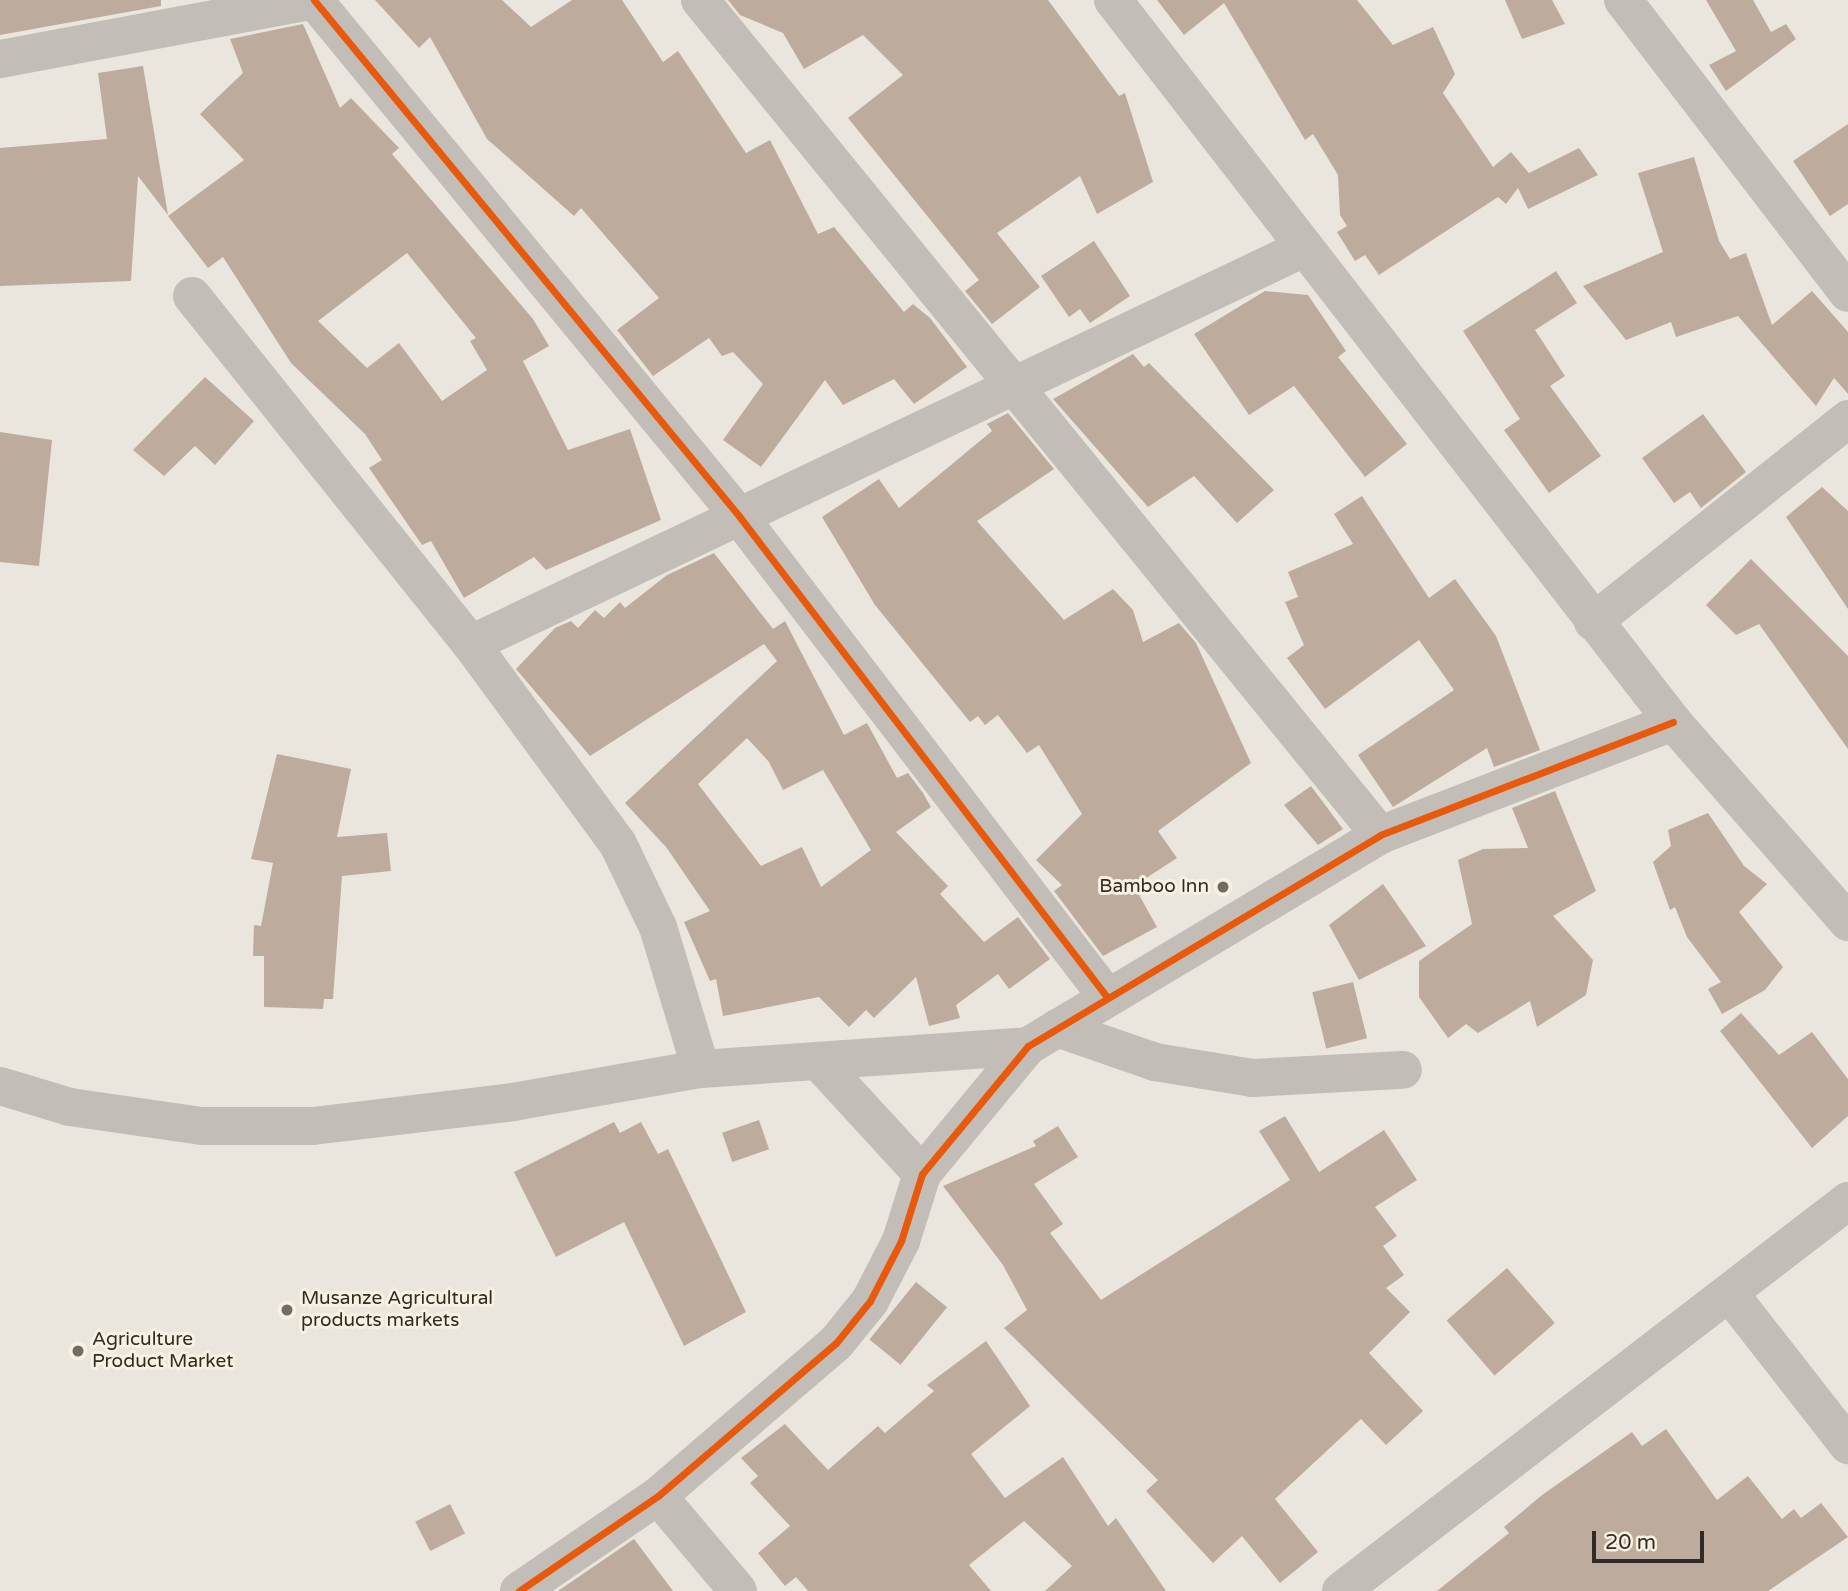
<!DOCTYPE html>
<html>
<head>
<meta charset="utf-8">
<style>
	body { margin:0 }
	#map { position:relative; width:1848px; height:1591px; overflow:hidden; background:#eae6dd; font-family:"Varela Round",sans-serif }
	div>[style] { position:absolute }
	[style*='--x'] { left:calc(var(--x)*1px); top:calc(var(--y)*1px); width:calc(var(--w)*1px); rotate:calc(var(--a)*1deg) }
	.building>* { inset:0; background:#bdac9e; transform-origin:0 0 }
	.minor>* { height:38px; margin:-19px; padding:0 19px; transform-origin:19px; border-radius:19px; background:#c2bdb6 }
	.cycleway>* { height:7px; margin:-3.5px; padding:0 3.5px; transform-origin:3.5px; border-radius:3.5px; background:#e8590c }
	.dots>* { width:19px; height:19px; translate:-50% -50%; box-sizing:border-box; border:4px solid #f8f1e2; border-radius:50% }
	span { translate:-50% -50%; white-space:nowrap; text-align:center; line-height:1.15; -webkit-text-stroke:6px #f8f1e2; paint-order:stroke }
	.poi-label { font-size:19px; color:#322b25 }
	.right { translate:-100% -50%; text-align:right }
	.left { translate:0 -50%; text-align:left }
	.scale { position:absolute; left:1592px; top:1531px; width:112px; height:32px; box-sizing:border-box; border:4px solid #322b25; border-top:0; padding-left:9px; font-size:21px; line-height:24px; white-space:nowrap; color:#322b25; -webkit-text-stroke:5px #f8f1e2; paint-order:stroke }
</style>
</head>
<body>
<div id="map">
	<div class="building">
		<i style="clip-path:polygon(0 0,161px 0,161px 6px,0 35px)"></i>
		<i style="clip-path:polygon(375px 0,502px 0,531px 27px,572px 0,622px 0,663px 62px,678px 51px,746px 153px,770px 140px,818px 234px,834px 227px,904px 312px,913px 304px,930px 318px,967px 367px,914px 404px,894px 379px,843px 405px,825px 380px,761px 467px,723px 440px,763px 384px,733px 352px,722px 356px,709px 338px,653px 376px,617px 330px,659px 298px,581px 208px,574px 216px,487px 139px,430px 37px,419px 48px)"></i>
		<i style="clip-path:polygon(728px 0,1048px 0,1119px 96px,1125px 93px,1153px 182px,1097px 214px,1080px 176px,997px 233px,1040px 287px,992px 324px,965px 291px,979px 280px,848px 118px,903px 75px,863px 35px,804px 69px,783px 33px,740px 15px)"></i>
		<i style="clip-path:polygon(1157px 0,1357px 0,1393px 45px,1433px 27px,1455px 74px,1443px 93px,1493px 167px,1511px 152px,1529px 173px,1579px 148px,1598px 175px,1528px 209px,1518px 188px,1506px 204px,1498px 197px,1379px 275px,1365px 255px,1355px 261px,1337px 232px,1347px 226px,1340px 215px,1338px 175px,1313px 134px,1305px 140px,1224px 3px,1184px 35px)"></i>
		<i style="clip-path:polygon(1505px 0,1552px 0,1565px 24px,1522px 39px)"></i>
		<i style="clip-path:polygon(1706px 0,1753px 0,1771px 32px,1786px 24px,1796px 39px,1726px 91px,1709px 65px,1736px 51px)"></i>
		<i style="clip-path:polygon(evenodd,303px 24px,340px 108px,351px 98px,399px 148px,392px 154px,533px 319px,549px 346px,523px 361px,568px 450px,630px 429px,661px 520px,546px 570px,534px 557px,464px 598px,431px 541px,422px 545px,369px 468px,382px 460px,365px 434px,291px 363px,223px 257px,208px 268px,168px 216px,244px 160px,200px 114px,243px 73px,230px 39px,303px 24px,407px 253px,476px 338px,470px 341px,487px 370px,442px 401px,399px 343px,367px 368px,318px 321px,407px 253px)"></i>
		<i style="clip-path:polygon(143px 66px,168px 215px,138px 176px,131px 281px,0 286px,0 148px,107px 139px,98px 73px)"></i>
		<i style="clip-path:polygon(1848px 124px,1848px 204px,1830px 216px,1793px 161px)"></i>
		<i style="clip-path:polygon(1694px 157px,1719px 241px,1730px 259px,1746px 253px,1772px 325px,1812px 291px,1848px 332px,1848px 394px,1834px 378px,1816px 406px,1738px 316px,1676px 337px,1671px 322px,1626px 340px,1583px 286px,1663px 252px,1638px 173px)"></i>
		<i style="clip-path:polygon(1094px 241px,1130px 296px,1090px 323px,1080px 309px,1069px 317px,1041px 276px)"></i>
		<i style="clip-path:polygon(1556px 271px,1577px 303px,1535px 330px,1565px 376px,1550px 386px,1601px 456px,1549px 493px,1504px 430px,1520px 419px,1463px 331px)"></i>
		<i style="clip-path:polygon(1265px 291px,1308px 295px,1346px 351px,1338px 357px,1407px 444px,1365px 477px,1294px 386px,1249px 415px,1194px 334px)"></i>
		<i style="clip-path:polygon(1133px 354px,1144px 367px,1149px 363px,1274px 490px,1237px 523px,1194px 476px,1148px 507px,1053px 399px)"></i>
		<i style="clip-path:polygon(205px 377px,254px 421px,215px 465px,195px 446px,164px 476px,133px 450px)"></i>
		<i style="clip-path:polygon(1008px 413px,1054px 469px,977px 521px,1064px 620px,1113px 589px,1133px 610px,1143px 642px,1179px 623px,1196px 643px,1251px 763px,1158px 831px,1177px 858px,1134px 886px,1157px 927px,1103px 956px,1054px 891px,1062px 885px,1036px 860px,1082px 814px,1039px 745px,1027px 753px,998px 715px,985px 725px,978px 716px,970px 722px,875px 605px,822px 517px,879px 479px,899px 508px,992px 431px,987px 424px)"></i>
		<i style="clip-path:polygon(1703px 414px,1746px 472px,1701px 508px,1690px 492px,1674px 503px,1642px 458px)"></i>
		<i style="clip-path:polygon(0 432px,52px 440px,39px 566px,0 562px)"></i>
		<i style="clip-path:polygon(1822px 487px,1848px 511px,1848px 609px,1786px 517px)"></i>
		<i style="clip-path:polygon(1362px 496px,1429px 598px,1455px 579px,1496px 636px,1540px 750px,1494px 767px,1487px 748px,1393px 807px,1358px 755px,1454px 690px,1419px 640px,1325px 709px,1287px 658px,1304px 645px,1285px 602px,1298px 597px,1288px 572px,1353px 544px,1334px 514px)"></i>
		<i style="clip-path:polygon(evenodd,714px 553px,773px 629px,785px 621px,844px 735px,867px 723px,897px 778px,908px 773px,923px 793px,931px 807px,896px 832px,948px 886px,940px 894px,984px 942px,1018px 917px,1050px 959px,1009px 989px,998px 974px,956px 1005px,960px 1018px,929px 1026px,916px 977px,874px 1018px,866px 1010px,849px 1027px,819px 997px,723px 1016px,716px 979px,710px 981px,684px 922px,710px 911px,666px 847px,625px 803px,777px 661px,764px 644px,590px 756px,516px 669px,555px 628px,571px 621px,578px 628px,595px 610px,604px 618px,620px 602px,625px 608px,667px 575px,714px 553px,747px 738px,769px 762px,783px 790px,823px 770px,871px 850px,821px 887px,802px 847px,761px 866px,698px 784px,747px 738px)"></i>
		<i style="clip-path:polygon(1751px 559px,1848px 656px,1848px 749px,1759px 624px,1736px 635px,1706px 605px)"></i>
		<i style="clip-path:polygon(277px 754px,351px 769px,337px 837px,387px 833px,391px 871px,342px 876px,333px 999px,324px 999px,323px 1009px,264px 1007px,264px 956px,253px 956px,254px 925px,261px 926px,273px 863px,251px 859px)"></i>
		<i style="clip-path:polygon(1311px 786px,1343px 829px,1318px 845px,1284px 805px)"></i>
		<i style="clip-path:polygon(1555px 791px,1596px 891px,1553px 916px,1593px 960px,1586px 995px,1537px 1027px,1530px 1001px,1478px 1033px,1466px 1024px,1448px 1038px,1419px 997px,1419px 961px,1472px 924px,1458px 860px,1483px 849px,1528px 848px,1512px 808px)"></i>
		<i style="clip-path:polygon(1708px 813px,1744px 866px,1767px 884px,1739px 912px,1783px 967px,1765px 990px,1722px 1014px,1708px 989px,1721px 982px,1687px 937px,1675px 907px,1670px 910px,1653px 862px,1671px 846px,1668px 830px)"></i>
		<i style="clip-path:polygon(1383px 884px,1426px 946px,1359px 980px,1329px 925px)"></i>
		<i style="left:1353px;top:982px;width:58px;height:42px;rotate:76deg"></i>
		<i style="clip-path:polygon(1741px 1013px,1779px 1055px,1812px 1032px,1848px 1079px,1848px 1116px,1812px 1148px,1720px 1031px)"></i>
		<i style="clip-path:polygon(1285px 1116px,1319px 1172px,1384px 1130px,1417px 1180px,1375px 1207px,1397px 1236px,1383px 1246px,1404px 1275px,1386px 1288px,1410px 1312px,1369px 1353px,1423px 1411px,1386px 1445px,1361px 1419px,1275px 1499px,1318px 1552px,1280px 1583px,1242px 1536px,1213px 1563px,1146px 1491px,1158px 1480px,1004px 1328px,1027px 1310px,1003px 1265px,943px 1186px,1036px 1146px,1033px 1141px,1058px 1126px,1078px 1157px,1034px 1184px,1063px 1224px,1050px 1233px,1101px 1300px,1290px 1180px,1259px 1131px)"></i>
		<i style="left:759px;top:1120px;width:31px;height:39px;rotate:71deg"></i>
		<i style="clip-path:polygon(614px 1122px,620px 1133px,641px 1122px,658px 1154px,668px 1149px,746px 1312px,684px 1346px,624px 1222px,556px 1257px,514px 1172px)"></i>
		<i style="left:1507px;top:1268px;width:73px;height:80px;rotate:49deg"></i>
		<i style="left:916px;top:1282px;width:40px;height:74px;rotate:39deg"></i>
		<i style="clip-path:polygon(986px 1341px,1030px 1406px,971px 1454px,1005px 1498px,1063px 1457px,1108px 1526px,1116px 1518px,1166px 1591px,1045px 1591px,1072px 1566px,1024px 1521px,969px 1565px,991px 1591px,808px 1591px,796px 1577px,785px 1586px,758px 1553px,790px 1526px,750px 1483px,758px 1476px,741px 1458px,785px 1424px,828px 1470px,878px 1426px,885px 1433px,934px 1391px,927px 1385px)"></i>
		<i style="clip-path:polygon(1666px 1429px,1717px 1500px,1748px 1476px,1782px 1519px,1794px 1509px,1801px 1518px,1821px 1503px,1848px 1537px,1768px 1591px,1437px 1591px,1509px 1533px,1504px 1527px,1542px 1495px,1632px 1432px,1642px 1446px)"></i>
		<i style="left:450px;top:1504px;width:33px;height:39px;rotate:63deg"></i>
		<i style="clip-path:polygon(634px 1539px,673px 1591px,558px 1591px)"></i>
	</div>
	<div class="minor">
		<i style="--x:314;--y:0;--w:668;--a:50.52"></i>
		<i style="--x:739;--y:516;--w:606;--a:52.58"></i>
		<i style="--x:700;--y:0;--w:1077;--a:50.84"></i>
		<i style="--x:1113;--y:0;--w:914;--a:52.2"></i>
		<i style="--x:1673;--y:722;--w:266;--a:48.8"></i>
		<i style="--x:1623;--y:0;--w:369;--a:52.5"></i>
		<i style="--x:0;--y:59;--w:319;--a:-10.6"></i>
		<i style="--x:192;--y:296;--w:446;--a:51.3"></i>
		<i style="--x:471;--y:644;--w:248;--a:53.7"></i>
		<i style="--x:618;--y:844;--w:92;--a:64.3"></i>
		<i style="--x:658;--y:927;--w:148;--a:73.2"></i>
		<i style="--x:1593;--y:622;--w:326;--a:-38.5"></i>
		<i style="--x:471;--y:644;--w:922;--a:-25.43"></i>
		<i style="--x:1057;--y:1028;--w:104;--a:19.1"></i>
		<i style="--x:1155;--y:1062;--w:99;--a:9.3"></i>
		<i style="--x:1253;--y:1078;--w:150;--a:-3.1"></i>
		<i style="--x:819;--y:1062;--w:152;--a:47.4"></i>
		<i style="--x:0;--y:1086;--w:73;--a:16.7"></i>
		<i style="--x:70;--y:1107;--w:133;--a:8.2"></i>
		<i style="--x:202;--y:1126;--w:111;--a:0"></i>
		<i style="--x:313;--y:1126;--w:201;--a:-6.8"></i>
		<i style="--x:513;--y:1102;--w:191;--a:-10"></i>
		<i style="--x:701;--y:1069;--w:328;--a:-4"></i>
		<i style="--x:1730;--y:1294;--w:192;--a:52"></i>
		<i style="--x:658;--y:1496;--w:124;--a:49.9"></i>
		<i style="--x:519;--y:1591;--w:168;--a:-34.4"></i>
		<i style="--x:658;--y:1496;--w:235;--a:-40.7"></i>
		<i style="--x:836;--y:1343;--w:54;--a:-51"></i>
		<i style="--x:870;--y:1301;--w:68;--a:-62.7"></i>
		<i style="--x:901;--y:1241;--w:70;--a:-72.6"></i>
		<i style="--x:922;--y:1174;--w:166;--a:-50.4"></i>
		<i style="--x:1028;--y:1046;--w:410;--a:-30.9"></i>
		<i style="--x:1380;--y:835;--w:314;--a:-21.1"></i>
		<i style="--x:1341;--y:1591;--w:640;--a:-37.57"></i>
	</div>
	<div class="cycleway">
		<i style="--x:314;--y:0;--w:668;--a:50.52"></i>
		<i style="--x:739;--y:516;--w:606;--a:52.58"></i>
		<i style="--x:519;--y:1591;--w:168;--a:-34.4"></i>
		<i style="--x:658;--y:1496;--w:235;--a:-40.7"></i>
		<i style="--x:836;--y:1343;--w:54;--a:-51"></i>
		<i style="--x:870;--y:1301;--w:68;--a:-62.7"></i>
		<i style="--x:901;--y:1241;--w:70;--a:-72.6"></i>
		<i style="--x:922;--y:1174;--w:166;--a:-50.4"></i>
		<i style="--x:1028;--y:1046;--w:410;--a:-30.9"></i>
		<i style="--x:1380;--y:835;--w:314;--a:-21.1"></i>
	</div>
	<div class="dots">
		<i style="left:1223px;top:887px;background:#726c65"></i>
		<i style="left:287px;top:1310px;background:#726c65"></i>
		<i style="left:78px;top:1351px;background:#726c65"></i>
	</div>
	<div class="poi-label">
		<span class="right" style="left:1209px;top:887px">Bamboo Inn</span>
		<span class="left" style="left:301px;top:1310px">Musanze Agricultural<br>products markets</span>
		<span class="left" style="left:92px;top:1351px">Agriculture<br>Product Market</span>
	</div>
	<div class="scale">20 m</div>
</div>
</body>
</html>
